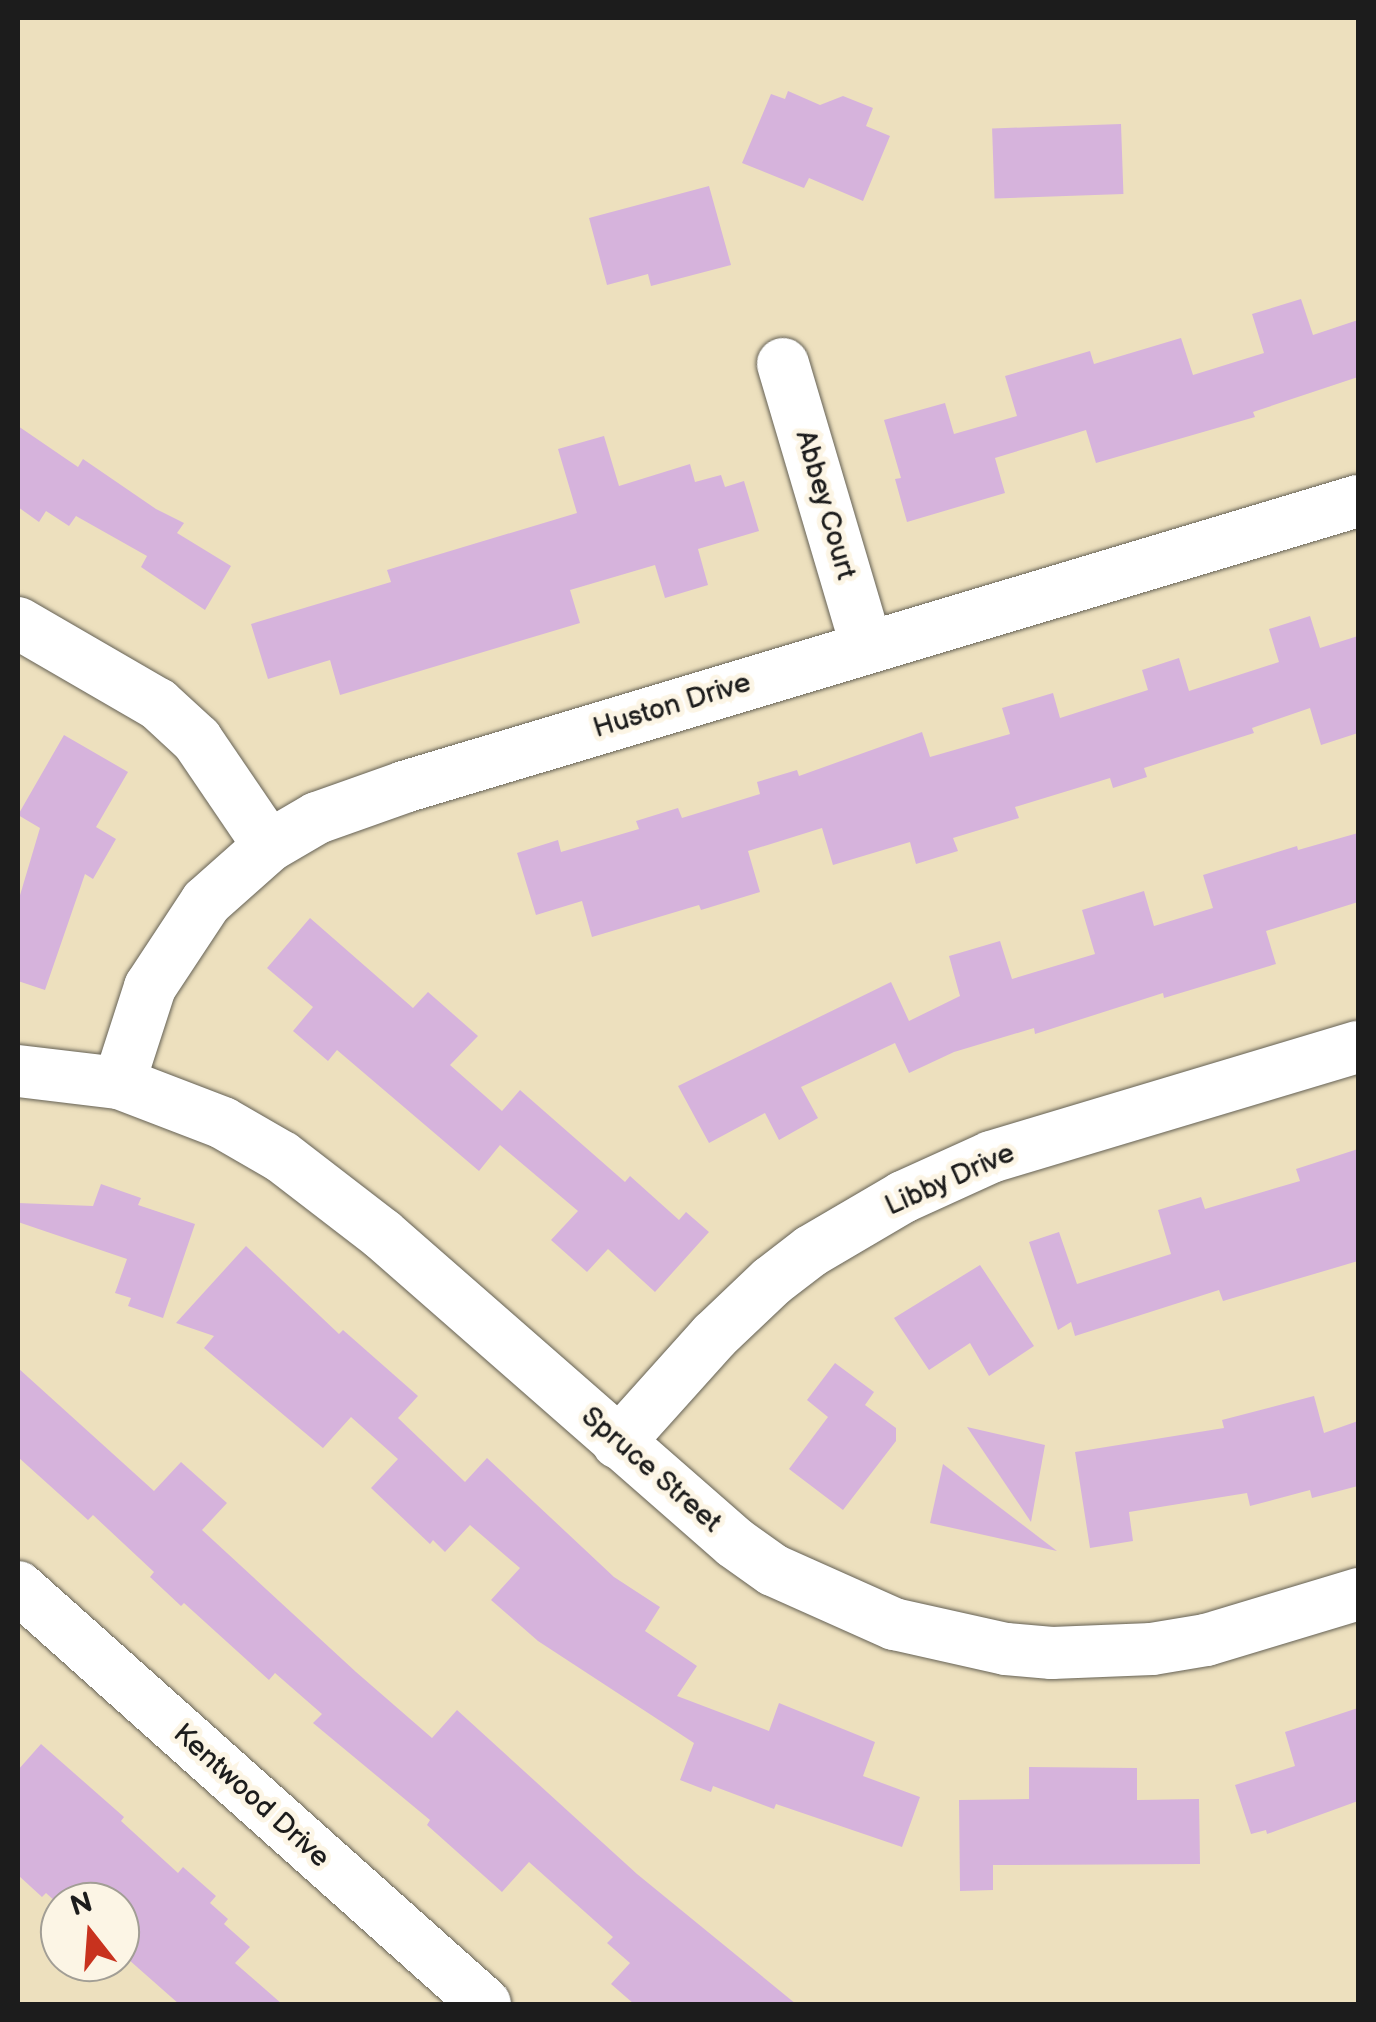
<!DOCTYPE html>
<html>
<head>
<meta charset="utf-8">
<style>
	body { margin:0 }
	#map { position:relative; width:1376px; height:2022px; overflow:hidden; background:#ede0be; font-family:"Balsamiq Sans",sans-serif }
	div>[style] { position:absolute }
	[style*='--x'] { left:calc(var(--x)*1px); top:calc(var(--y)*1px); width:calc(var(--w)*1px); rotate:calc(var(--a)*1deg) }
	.building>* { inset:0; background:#d6b3dc; transform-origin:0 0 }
	.roads { filter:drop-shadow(0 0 2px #656155) drop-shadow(0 0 2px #656155) }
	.minor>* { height:52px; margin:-26px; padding:0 26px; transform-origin:26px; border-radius:26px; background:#fff }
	span { translate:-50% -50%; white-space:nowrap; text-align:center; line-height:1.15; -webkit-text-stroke:10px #fcf5e5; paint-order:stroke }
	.street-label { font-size:28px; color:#1c1c1c }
	.frame { position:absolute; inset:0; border:20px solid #1c1c1c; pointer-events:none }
	.north { position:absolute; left:40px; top:1882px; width:100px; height:100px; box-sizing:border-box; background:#fcf5e5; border:2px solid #a29e95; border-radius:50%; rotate:343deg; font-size:28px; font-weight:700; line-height:40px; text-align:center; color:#1c1c1c }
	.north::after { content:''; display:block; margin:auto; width:35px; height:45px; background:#c8321e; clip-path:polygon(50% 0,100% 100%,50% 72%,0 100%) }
</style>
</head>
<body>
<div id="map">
	<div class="building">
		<i style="clip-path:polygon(788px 91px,820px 105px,843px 96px,873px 108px,866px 126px,890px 136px,863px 201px,809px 178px,804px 188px,742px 163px,771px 94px,785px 99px)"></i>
		<i style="left:1121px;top:124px;width:70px;height:129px;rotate:88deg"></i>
		<i style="clip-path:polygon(709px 186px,731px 265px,651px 286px,648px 274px,607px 285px,589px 218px)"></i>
		<i style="clip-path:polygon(1301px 299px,1313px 335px,1358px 320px,1358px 377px,1253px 412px,1255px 417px,1096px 463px,1086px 430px,995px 458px,1005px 493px,907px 522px,895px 479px,901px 478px,884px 420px,945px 403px,954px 434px,1017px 416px,1005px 376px,1090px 351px,1094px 364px,1181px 338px,1193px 375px,1264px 353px,1252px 314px)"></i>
		<i style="clip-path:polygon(18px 426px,78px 467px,83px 459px,156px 509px,184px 523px,177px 533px,231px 566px,205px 610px,141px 567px,147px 556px,76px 516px,69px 526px,46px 511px,39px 522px,18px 507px)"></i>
		<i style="clip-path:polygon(604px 436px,619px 486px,690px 464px,695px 482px,721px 475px,725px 487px,744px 481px,759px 531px,698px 549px,708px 585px,665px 598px,655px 565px,570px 590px,580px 623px,340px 695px,330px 660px,268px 679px,251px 624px,391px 582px,387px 570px,577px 513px,558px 449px)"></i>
		<i style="clip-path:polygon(1310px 616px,1320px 648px,1358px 636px,1358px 733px,1321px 745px,1310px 708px,1252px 728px,1254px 733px,1144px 768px,1147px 777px,1113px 788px,1110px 778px,1015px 807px,1019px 818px,953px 838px,958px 851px,916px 864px,910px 842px,833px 865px,822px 828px,748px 851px,760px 892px,701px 910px,699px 905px,592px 937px,582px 901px,536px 915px,517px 853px,558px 840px,561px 852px,639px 829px,636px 821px,678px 808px,682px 818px,760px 794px,757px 782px,797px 770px,799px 776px,922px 732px,930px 757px,1010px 734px,1002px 708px,1053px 693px,1060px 718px,1148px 690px,1142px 670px,1179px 658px,1189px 691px,1279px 662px,1269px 629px)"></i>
		<i style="clip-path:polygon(64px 735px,128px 772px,96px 827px,116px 839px,93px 879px,85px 874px,45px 990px,18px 981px,18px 902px,40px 828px,18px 815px)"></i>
		<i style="clip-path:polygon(1358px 833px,1358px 902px,1266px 931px,1276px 964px,1164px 998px,1163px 993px,1035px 1034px,1034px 1028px,954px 1052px,909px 1073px,895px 1043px,801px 1087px,818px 1118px,779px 1140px,765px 1113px,709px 1143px,678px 1086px,891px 982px,909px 1021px,960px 996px,949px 956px,1000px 941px,1012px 979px,1095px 954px,1082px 910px,1144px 891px,1154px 926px,1213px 908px,1203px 875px,1297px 846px,1298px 850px)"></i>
		<i style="clip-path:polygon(310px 918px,413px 1008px,428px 992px,478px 1036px,450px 1065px,502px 1111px,520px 1090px,625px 1182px,630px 1176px,679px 1220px,686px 1212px,709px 1232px,655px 1292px,608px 1249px,587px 1272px,551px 1240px,578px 1211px,500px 1145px,479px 1171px,337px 1050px,328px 1061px,293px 1031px,313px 1007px,267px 968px)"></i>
		<i style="clip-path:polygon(1358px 1149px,1358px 1261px,1223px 1301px,1219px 1290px,1075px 1336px,1071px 1322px,1058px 1330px,1029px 1242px,1059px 1232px,1077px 1284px,1171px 1254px,1158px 1210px,1201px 1197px,1205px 1209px,1300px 1181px,1296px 1169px)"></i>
		<i style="clip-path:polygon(101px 1184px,141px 1198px,138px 1205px,195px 1224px,163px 1318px,128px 1306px,131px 1298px,115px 1293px,127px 1259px,18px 1222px,18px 1203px,93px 1206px)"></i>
		<i style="clip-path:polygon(246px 1246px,339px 1334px,343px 1330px,418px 1396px,398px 1418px,465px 1482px,487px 1458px,614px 1577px,660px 1607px,645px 1631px,697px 1666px,677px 1696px,769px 1731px,779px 1703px,875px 1742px,863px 1776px,920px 1797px,902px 1847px,776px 1804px,774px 1809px,713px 1786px,711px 1792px,680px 1780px,694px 1743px,538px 1641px,491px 1600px,520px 1568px,470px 1525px,445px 1552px,433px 1540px,430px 1544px,371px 1488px,398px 1459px,351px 1417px,323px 1448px,204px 1348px,214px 1336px,176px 1323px)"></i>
		<i style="clip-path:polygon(980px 1265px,1034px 1346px,989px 1376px,970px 1343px,929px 1370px,894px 1318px)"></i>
		<i style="clip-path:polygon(835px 1363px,874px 1392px,865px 1405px,896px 1428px,896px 1441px,843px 1510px,789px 1469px,828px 1417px,807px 1400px)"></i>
		<i style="clip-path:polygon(18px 1368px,154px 1491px,181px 1462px,227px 1503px,202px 1530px,356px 1672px,432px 1738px,457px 1710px,637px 1874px,796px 2004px,634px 2004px,611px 1984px,630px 1963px,607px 1943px,613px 1937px,529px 1862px,502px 1892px,427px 1825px,430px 1820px,313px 1723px,322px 1714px,275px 1673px,269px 1680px,184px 1603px,181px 1606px,150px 1577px,154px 1572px,93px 1515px,88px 1520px,18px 1457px)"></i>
		<i style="clip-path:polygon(1314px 1396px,1324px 1433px,1358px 1421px,1358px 1486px,1312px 1498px,1310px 1490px,1250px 1506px,1247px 1493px,1129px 1512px,1133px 1541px,1090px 1548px,1075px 1452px,1224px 1428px,1222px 1420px)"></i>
		<i style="clip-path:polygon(967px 1427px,1045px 1445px,1031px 1522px)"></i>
		<i style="clip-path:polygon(943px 1464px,1057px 1551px,930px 1523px)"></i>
		<i style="clip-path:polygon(1358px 1708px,1358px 1801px,1267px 1834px,1266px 1830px,1251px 1834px,1235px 1785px,1295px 1766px,1285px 1732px)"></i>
		<i style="clip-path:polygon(41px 1744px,124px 1817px,121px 1821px,178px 1873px,183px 1867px,216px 1896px,210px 1903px,228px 1919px,224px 1924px,250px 1947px,235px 1963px,282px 2004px,179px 2004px,120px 1952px,120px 1902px,56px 1902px,46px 1893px,42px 1897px,18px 1875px,18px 1770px)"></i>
		<i style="clip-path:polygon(1029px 1767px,1137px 1768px,1137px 1800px,1199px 1799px,1200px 1864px,993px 1865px,993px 1890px,960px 1891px,959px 1800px,1029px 1799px)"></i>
	</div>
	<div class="roads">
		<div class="minor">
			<i style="--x:783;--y:364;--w:295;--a:73.5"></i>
			<i style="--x:18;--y:623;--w:162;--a:30.1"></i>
			<i style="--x:158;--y:704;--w:53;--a:42.7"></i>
			<i style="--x:197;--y:740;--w:128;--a:55.8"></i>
			<i style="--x:18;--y:1071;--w:102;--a:6.8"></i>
			<i style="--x:119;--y:1083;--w:111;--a:21"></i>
			<i style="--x:223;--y:1123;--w:68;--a:30"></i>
			<i style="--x:282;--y:1157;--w:126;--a:37.6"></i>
			<i style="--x:382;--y:1234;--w:469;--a:41.2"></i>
			<i style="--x:735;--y:1543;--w:47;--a:35.4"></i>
			<i style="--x:773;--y:1570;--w:133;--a:24.1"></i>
			<i style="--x:894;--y:1624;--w:115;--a:12.6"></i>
			<i style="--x:1006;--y:1649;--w:46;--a:5"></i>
			<i style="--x:1052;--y:1653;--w:100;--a:-2.3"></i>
			<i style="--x:1152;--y:1649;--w:55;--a:-9.5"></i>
			<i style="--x:1206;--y:1640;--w:159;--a:-16.8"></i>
			<i style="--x:119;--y:1083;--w:101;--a:-72.1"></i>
			<i style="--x:150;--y:987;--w:102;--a:-56.6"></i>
			<i style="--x:206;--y:902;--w:84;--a:-41.6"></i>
			<i style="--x:269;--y:846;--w:56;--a:-30.3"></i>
			<i style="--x:317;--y:818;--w:92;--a:-19.6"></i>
			<i style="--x:404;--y:787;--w:996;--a:-16.69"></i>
			<i style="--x:618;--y:1443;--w:144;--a:-48.1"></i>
			<i style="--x:714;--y:1336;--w:80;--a:-43.5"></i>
			<i style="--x:772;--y:1281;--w:49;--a:-37.6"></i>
			<i style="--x:811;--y:1251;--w:107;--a:-30.4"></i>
			<i style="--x:903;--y:1197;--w:97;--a:-24.4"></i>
			<i style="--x:991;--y:1157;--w:383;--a:-16.7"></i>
			<i style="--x:18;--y:1587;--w:626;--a:41.76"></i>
		</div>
	</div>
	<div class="street-label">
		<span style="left:825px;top:505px;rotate:74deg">Abbey Court</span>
		<span style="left:672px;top:706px;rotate:-17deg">Huston Drive</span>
		<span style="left:950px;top:1180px;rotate:-24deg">Libby Drive</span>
		<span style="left:651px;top:1470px;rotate:41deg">Spruce Street</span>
		<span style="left:251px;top:1796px;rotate:42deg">Kentwood Drive</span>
	</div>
	<div class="frame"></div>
	<div class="north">N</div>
</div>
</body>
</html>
